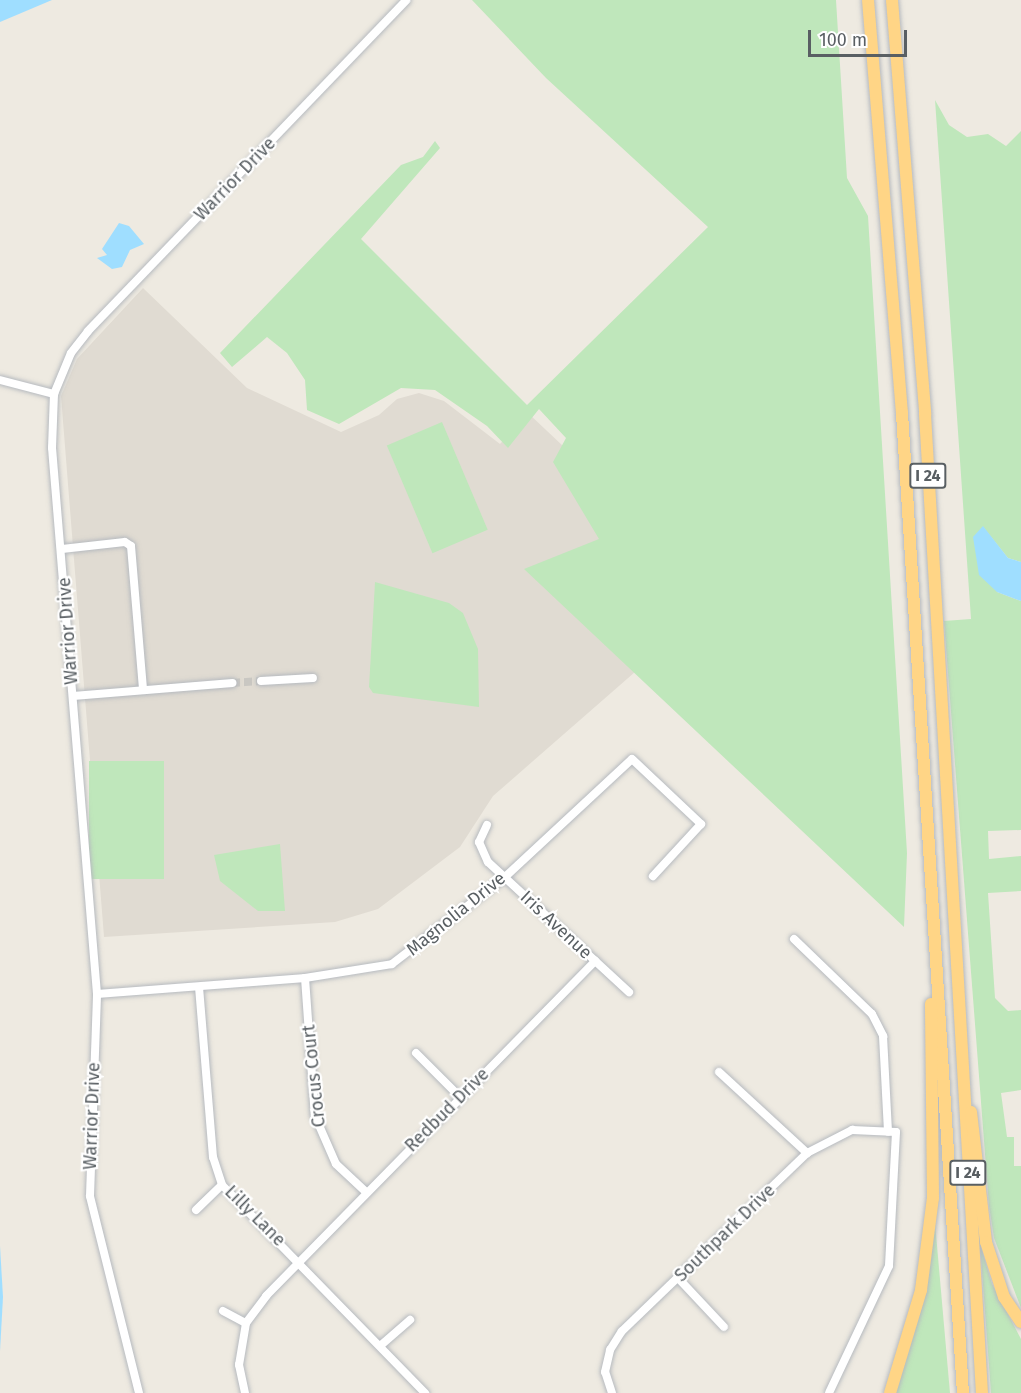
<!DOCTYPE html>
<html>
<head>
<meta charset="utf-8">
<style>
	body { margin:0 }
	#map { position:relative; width:1021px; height:1393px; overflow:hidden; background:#eeeae1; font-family:"Fira Sans",sans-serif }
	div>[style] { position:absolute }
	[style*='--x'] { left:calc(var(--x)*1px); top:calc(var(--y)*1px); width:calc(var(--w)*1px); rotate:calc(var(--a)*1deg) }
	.education>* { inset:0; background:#e0dbd2 }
	.green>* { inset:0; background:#bfe7bb; transform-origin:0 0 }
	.water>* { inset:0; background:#9fdeff }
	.minor-tunnel>* { height:8px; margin-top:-4px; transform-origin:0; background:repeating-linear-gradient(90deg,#c9c7c2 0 8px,transparent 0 12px) }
	.roads { filter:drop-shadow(0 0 2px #b6babf) drop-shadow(0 0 2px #b6babf) }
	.minor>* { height:8px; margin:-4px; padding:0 4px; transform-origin:4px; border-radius:4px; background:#fff }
	.highway>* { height:12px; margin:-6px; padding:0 6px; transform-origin:6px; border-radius:6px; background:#ffd586 }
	span { translate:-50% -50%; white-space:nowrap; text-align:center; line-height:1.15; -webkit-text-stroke:4.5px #fff; paint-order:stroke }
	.shield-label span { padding:2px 4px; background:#fff; border:2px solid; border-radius:4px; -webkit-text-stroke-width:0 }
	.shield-label { font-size:16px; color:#595f63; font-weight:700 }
	.street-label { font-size:18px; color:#595f63 }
	.scale { position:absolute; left:808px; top:30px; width:99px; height:27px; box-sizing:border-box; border:3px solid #595f63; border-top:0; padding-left:8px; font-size:18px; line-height:21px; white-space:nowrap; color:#595f63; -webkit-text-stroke:4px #fff; paint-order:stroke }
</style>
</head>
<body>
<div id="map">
	<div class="education">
		<i style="clip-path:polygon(143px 288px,247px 388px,341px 432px,379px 415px,397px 399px,419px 393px,444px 401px,500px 444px,528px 413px,722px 596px,493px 796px,460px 847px,378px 909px,335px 922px,104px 937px,61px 396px,77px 359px)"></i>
	</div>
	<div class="green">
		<i style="clip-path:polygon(472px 0,836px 0,847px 178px,868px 216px,907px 853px,904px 927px,524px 569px,599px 539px,553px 462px,566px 438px,539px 409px,508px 448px,487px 426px,435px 390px,401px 388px,339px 424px,307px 410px,305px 380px,287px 353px,267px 337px,232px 367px,220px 353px,401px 165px,423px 157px,435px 141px,440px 148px,361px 239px,527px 405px,708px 227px,546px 78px)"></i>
		<i style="clip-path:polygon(935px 100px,949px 125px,967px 137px,988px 134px,1006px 146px,1021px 131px,1021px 562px,1008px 558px,983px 527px,997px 592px,1021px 601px,1021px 830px,988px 831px,989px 859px,1021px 856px,1021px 891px,988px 893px,995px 998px,1008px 1011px,1021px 1010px,1021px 1090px,1001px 1093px,1007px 1137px,1014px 1137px,1014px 1166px,1021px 1166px,1021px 1308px,994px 1238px,989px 1206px,944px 621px,971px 619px)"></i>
		<i style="left:442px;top:422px;width:117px;height:60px;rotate:67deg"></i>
		<i style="clip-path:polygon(375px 582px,449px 603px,463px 613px,478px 649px,479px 707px,373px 693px,369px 687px)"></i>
		<i style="left:89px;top:761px;width:75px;height:118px"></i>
		<i style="clip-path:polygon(280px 844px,285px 911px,258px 911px,220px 881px,214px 855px)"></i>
		<i style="clip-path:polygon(935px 1223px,950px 1393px,893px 1393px)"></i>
		<i style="clip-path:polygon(980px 1244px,992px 1284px,1021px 1339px,1021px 1393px,991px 1393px)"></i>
	</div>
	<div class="water">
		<i style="clip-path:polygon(0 0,52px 0,0 22px)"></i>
		<i style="clip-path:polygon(119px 223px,129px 226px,144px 244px,130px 250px,122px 267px,112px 269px,97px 258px,107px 255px,102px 249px)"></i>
		<i style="clip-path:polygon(983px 526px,1008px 558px,1021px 562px,1021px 601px,997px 592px,979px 575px,973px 537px)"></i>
		<i style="clip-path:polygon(0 1246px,3px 1297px,0 1351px)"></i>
	</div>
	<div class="minor-tunnel">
		<i style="--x:232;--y:683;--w:29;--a:-4"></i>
	</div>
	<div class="roads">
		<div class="minor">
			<i style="--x:0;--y:380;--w:56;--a:14.5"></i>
			<i style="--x:62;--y:549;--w:63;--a:-6.3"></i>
			<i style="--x:125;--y:542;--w:7;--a:34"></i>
			<i style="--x:131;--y:546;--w:144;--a:85.2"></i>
			<i style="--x:261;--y:681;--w:52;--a:-3.3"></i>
			<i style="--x:73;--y:696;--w:160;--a:-4.7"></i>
			<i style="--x:487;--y:825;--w:19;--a:115"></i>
			<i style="--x:479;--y:842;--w:22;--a:66"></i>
			<i style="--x:488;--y:862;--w:192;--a:42.7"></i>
			<i style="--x:794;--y:939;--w:108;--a:43.9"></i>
			<i style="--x:872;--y:1014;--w:25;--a:63"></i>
			<i style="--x:883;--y:1036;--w:96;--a:87"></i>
			<i style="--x:305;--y:978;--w:138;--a:85.9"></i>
			<i style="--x:315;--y:1116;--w:52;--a:66.4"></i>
			<i style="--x:336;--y:1164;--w:41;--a:43"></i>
			<i style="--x:199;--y:987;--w:171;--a:85.3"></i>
			<i style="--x:213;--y:1157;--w:29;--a:72"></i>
			<i style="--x:222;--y:1185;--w:291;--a:45.7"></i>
			<i style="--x:97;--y:994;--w:209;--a:-4.4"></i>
			<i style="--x:305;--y:978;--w:88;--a:-9.1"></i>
			<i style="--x:392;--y:964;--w:143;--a:-37.6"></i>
			<i style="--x:505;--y:877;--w:173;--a:-42.9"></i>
			<i style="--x:632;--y:759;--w:95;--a:43.3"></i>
			<i style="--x:701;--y:824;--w:71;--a:132.7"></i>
			<i style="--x:416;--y:1053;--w:62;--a:45"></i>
			<i style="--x:719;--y:1072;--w:120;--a:42.6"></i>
			<i style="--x:196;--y:1210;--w:36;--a:-44"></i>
			<i style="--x:678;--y:1278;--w:67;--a:46.8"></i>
			<i style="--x:223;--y:1311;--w:26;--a:28"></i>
			<i style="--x:380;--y:1346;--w:40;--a:-41"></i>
			<i style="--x:139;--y:1393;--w:203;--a:-104"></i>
			<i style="--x:90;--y:1196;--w:202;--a:-88"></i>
			<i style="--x:97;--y:994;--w:548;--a:-94.71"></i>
			<i style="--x:52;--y:448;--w:54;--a:-87.9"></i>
			<i style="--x:54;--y:394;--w:44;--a:-67.5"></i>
			<i style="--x:71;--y:353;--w:28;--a:-52"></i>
			<i style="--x:88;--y:331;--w:459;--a:-46.1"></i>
			<i style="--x:245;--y:1393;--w:29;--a:-102"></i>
			<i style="--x:239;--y:1365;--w:43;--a:-80.5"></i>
			<i style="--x:246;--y:1323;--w:34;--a:-53"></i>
			<i style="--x:266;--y:1296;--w:470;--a:-45.5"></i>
			<i style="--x:612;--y:1393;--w:22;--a:-108"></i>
			<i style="--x:605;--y:1372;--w:23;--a:-77"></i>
			<i style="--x:610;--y:1350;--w:22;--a:-58"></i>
			<i style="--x:622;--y:1331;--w:257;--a:-43.9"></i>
			<i style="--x:807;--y:1153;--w:51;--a:-27.1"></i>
			<i style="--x:852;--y:1130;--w:44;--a:2.6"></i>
			<i style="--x:896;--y:1132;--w:134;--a:93"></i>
			<i style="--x:889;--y:1266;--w:140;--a:115.3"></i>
		</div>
		<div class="highway">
			<i style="--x:868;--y:0;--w:414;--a:85.3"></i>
			<i style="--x:902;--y:413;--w:982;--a:86.44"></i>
			<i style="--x:892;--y:0;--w:415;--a:85.4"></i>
			<i style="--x:925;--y:414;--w:981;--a:86.67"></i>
			<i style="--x:971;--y:1112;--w:131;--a:83.4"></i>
			<i style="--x:986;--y:1242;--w:58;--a:71.9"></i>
			<i style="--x:1004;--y:1297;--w:30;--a:56"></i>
			<i style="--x:890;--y:1393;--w:108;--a:-73.2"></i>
			<i style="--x:921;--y:1290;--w:93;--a:-82.6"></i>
			<i style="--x:933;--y:1198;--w:194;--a:-90.6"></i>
		</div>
	</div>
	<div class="shield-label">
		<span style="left:928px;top:476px">I 24</span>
		<span style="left:968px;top:1173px">I 24</span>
	</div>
	<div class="street-label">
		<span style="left:235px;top:179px;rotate:-46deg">Warrior Drive</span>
		<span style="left:68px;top:631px;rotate:-94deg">Warrior Drive</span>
		<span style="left:456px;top:914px;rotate:-39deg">Magnolia Drive</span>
		<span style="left:556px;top:925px;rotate:43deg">Iris Avenue</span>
		<span style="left:314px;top:1076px;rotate:-96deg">Crocus Court</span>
		<span style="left:447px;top:1110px;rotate:-45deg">Redbud Drive</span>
		<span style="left:92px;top:1116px;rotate:-88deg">Warrior Drive</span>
		<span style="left:255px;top:1216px;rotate:45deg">Lilly Lane</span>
		<span style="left:725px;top:1233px;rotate:-44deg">Southpark Drive</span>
	</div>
	<div class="scale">100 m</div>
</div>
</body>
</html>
